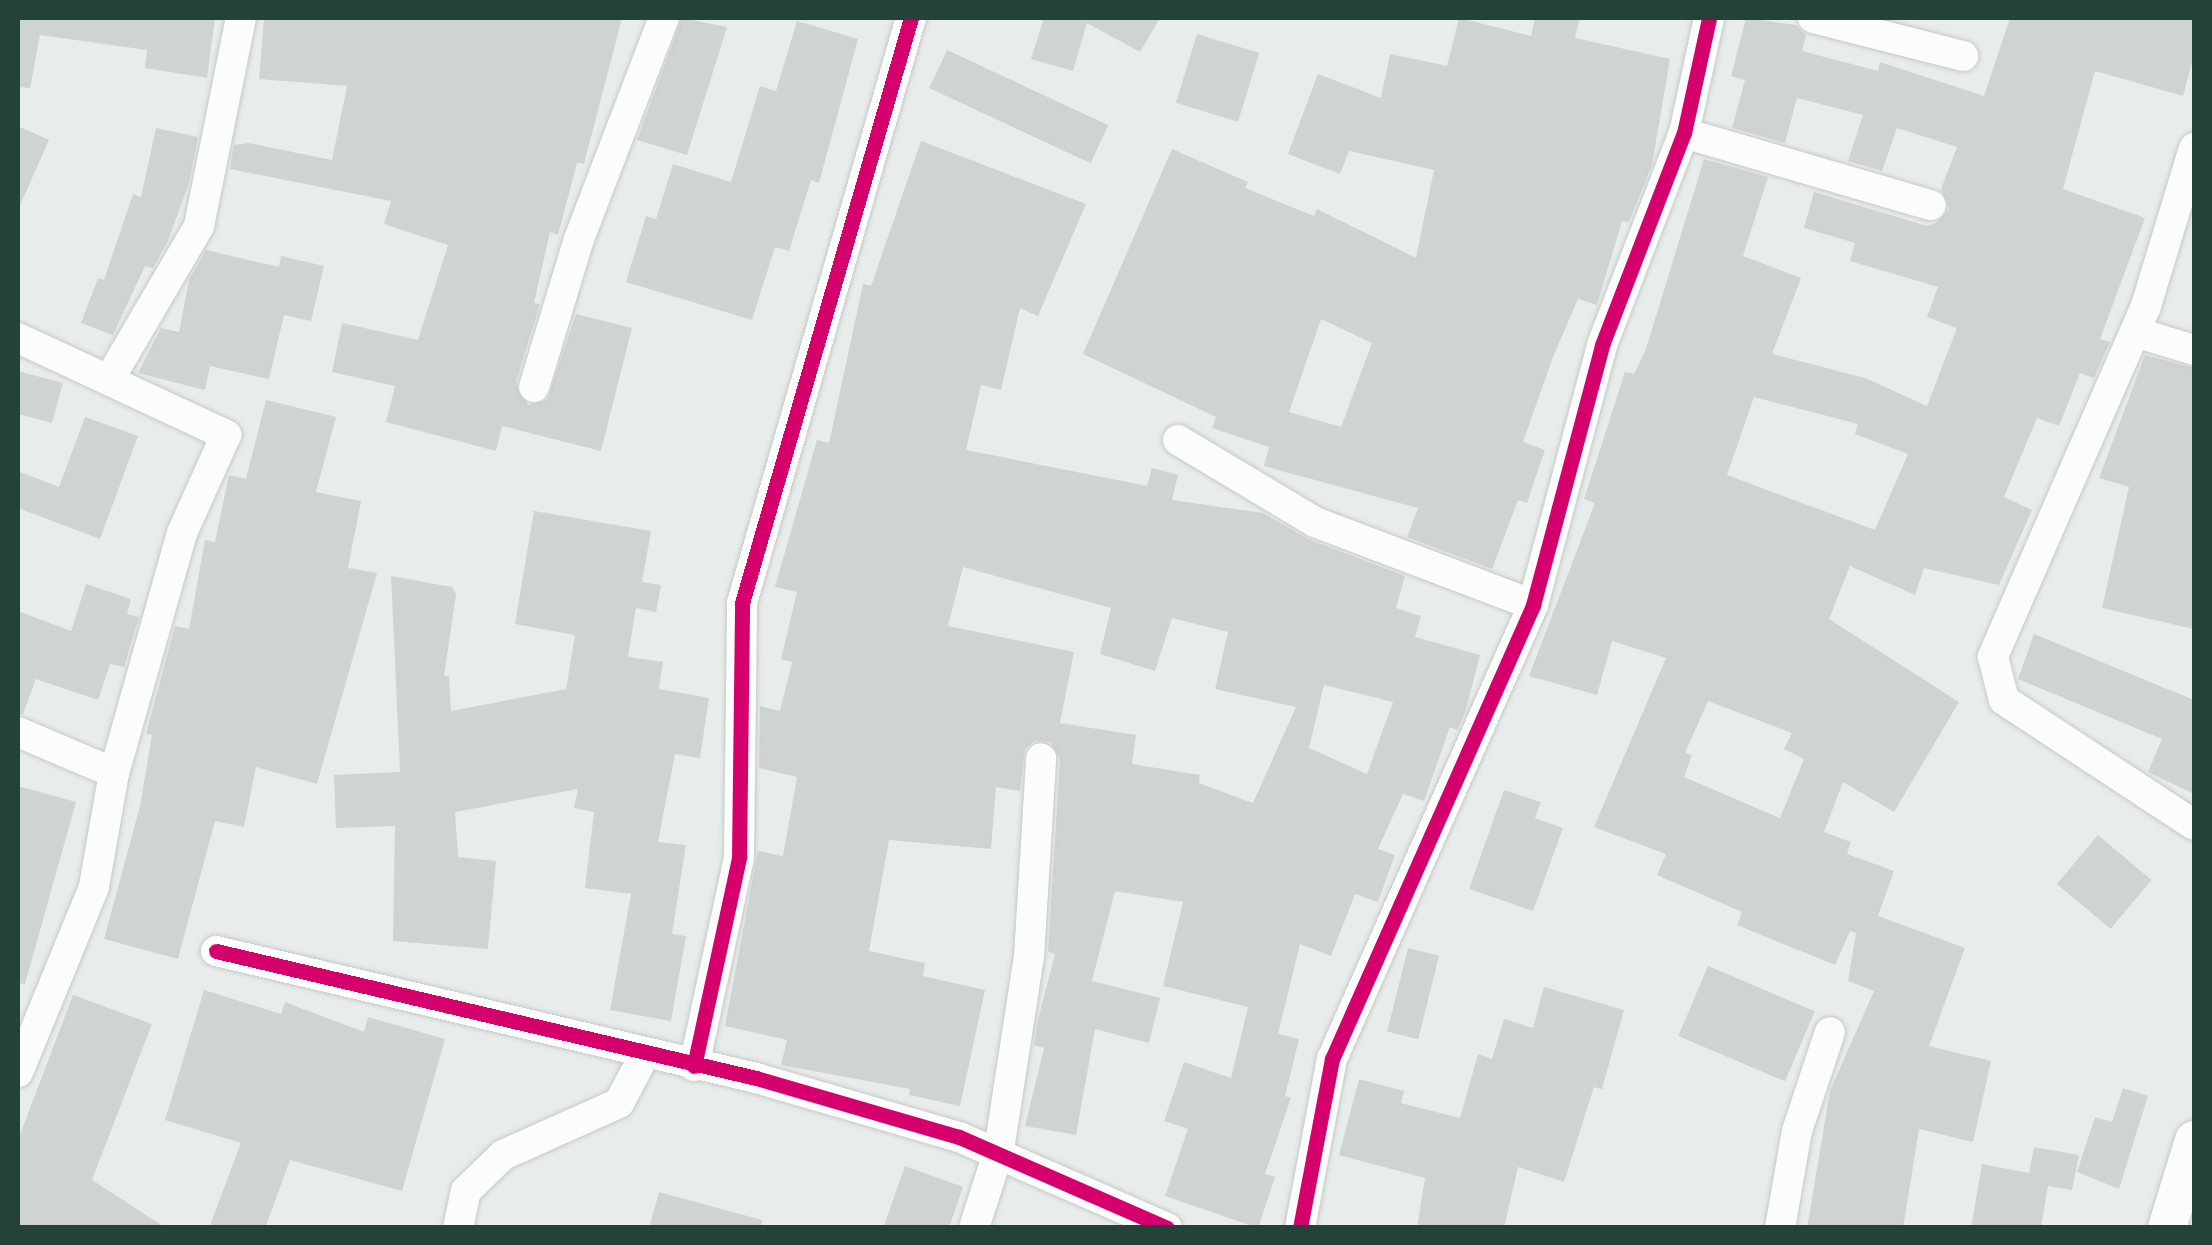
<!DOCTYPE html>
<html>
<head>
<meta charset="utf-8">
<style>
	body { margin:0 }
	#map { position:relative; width:2212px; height:1245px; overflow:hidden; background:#e8edeb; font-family:Barlow,sans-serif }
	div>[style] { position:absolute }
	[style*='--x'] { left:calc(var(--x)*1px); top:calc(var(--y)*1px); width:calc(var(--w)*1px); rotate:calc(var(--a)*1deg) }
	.building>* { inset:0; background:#cfd4d2; transform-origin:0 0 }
	.roads { filter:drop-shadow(0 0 2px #c5cac8) drop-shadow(0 0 2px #c5cac8) }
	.minor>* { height:30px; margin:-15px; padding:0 15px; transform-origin:15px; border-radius:15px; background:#fcfcfc }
	.tertiary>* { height:38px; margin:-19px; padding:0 19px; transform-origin:19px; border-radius:19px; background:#fcfcfc }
	.cycleway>* { height:15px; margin:-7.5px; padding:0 7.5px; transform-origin:7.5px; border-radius:7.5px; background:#d6006c }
	span { translate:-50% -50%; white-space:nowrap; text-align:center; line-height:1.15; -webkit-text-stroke:10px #f7fbf9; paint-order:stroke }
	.frame { position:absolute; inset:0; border:20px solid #24423a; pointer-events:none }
</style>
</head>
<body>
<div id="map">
	<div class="building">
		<i style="clip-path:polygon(18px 18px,215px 18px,207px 78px,145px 68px,147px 50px,40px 35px,30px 88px,18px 87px)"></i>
		<i style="clip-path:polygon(264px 18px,622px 18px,584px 164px,577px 163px,558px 235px,550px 232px,534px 303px,540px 304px,516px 382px,528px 405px,547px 400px,576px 314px,632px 328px,601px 451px,502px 426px,496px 451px,386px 422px,395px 386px,332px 372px,342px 323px,418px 340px,448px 245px,384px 224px,391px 201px,230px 169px,234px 145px,248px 143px,332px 160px,347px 86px,259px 79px)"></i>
		<i style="clip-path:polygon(682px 18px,727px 27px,687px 155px,637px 140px)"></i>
		<i style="clip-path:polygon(1044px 18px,1160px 18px,1140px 52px,1087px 23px,1073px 71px,1031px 59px)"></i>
		<i style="clip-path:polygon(evenodd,1459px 18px,1531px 36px,1535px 18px,1580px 18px,1575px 38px,1670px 59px,1652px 165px,1629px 222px,1622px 221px,1597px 305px,1578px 299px,1553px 357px,1523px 442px,1545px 450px,1527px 503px,1518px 500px,1492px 569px,1407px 537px,1418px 508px,1264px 466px,1269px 447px,1212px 428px,1216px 417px,1083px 354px,1172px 149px,1248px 182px,1245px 188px,1314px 216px,1317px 209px,1416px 258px,1434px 170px,1349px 151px,1340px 174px,1288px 154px,1318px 74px,1381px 98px,1390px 54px,1447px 66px,1459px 18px,1321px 319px,1372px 343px,1341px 427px,1289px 412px,1321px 319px)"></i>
		<i style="clip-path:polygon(evenodd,1746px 18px,1796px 25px,1806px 35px,1802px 51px,1878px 71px,1880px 62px,1984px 96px,2010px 18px,2194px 18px,2194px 55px,2183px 96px,2095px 71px,2063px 189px,2145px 218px,2100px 339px,2110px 342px,2094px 378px,2080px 373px,2059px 426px,2037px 418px,2004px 497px,2032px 510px,1999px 585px,1924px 568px,1915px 595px,1850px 566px,1829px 619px,1959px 702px,1894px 812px,1843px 782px,1824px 832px,1851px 842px,1847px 854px,1894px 871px,1878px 916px,1965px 948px,1929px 1046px,1991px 1061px,1973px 1142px,1919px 1129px,1903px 1228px,1807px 1228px,1830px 1091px,1874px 991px,1848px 981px,1856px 933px,1850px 931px,1835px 965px,1793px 948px,1737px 925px,1742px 912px,1657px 875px,1666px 854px,1594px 827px,1666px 658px,1612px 641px,1597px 695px,1529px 676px,1595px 503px,1584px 499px,1625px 372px,1634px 374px,1646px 349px,1704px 159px,1768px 177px,1743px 256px,1801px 278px,1772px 354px,1865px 378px,1927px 406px,1957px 328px,1927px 317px,1938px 287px,1850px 261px,1855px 243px,1804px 228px,1814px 192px,1927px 226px,1936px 223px,1949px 209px,1941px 189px,1957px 147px,1897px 128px,1882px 171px,1848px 161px,1863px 115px,1797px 98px,1785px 143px,1732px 128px,1745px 80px,1731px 76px,1746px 18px,1754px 397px,1858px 424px,1855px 434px,1908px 454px,1875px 530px,1727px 475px,1754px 397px,1746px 18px,1708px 701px,1792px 733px,1784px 749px,1804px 759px,1780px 818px,1684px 777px,1692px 755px,1685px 753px,1708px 701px)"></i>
		<i style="clip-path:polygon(797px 21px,858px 39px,819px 183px,811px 180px,789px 251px,775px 247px,752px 320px,626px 282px,646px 216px,656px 219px,673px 164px,731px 182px,760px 86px,776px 91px)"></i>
		<i style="left:1197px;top:34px;width:65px;height:72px;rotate:17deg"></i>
		<i style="left:947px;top:50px;width:178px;height:42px;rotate:25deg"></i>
		<i style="clip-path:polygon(18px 126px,49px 140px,18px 210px)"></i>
		<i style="clip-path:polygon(156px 128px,198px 137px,189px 183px,168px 241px,153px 268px,145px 266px,113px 335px,81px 323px,98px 278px,104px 280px,133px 194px,141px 197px)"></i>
		<i style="clip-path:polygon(evenodd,921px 141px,1086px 204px,1038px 316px,1020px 308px,1001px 390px,981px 385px,966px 450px,1147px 486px,1152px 468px,1178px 475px,1172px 500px,1263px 513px,1308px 539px,1405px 576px,1396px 608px,1421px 616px,1415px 637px,1480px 655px,1465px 713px,1457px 730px,1450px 727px,1424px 801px,1403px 794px,1378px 849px,1395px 855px,1378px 902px,1355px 894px,1331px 956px,1300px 944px,1278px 1034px,1299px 1039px,1285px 1096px,1291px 1098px,1265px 1174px,1275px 1177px,1258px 1228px,1165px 1196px,1188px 1129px,1164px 1121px,1184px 1062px,1231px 1078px,1248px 1007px,1163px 986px,1183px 902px,1115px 891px,1092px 981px,1160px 998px,1149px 1043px,1095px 1029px,1076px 1135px,1025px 1126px,1044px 1048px,1034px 1045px,1038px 1020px,1055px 954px,1048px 952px,1060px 759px,1050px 742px,1034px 741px,1025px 749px,1020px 791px,996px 787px,991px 849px,889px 840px,869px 951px,925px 963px,923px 976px,985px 990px,960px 1106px,909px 1095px,910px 1089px,781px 1065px,787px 1040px,725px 1026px,758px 851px,783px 856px,797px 777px,759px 768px,760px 706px,780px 711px,792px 662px,781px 659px,797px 592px,775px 587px,817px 440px,829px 443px,863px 284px,871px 286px,921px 141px,963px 567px,1111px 608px,1100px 654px,1155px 671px,1172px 618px,1228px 632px,1215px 689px,1296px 707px,1253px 803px,1199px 783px,1200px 775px,1132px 764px,1136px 735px,1060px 723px,1074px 652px,948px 626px,963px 567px,921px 141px,1324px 685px,1393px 702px,1367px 774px,1309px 748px,1324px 685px)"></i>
		<i style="clip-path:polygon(206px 250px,279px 267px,281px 256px,324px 266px,311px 321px,284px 315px,269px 379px,210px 366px,205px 390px,138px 373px,161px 328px,179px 332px,189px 280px)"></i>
		<i style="clip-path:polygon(2145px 355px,2194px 368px,2194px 629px,2102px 608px,2129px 487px,2099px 478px)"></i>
		<i style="clip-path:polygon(18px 371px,63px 383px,52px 423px,18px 414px)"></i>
		<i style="clip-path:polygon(266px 400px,336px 417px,316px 492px,361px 501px,348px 568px,377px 573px,317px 784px,256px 767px,244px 827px,215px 821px,178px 959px,104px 939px,140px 806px,152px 735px,146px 734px,175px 626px,189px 629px,205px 540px,215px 542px,229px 475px,246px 479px)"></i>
		<i style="clip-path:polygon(85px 417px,138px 436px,100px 539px,18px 508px,18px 471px,59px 487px)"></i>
		<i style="clip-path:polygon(534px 511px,651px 531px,642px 582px,661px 585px,656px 612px,636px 608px,628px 657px,663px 662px,659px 689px,709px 698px,700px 758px,675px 754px,658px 842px,686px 845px,672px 934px,686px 936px,671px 1021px,610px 1010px,631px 894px,585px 888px,594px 812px,574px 808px,578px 789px,455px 812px,458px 857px,496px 861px,488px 949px,393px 941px,395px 826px,336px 828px,334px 775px,400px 772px,391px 576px,452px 587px,456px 594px,444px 676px,449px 676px,451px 711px,566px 689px,575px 635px,515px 624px)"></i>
		<i style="clip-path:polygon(86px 584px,131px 599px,127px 614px,139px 617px,124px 667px,110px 664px,98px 700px,36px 679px,23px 714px,18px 714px,18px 611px,71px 631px)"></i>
		<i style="clip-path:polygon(2034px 634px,2194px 700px,2194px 794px,2148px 772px,2162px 739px,2018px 679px)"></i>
		<i style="clip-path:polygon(18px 786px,76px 802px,25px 984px,18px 983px)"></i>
		<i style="clip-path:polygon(1504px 790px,1541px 802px,1535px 818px,1563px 828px,1533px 911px,1469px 889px)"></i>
		<i style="left:2098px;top:835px;width:70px;height:64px;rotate:40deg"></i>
		<i style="left:1408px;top:948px;width:32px;height:86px;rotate:14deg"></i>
		<i style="left:1708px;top:966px;width:116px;height:76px;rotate:23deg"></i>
		<i style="clip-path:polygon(1544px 987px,1624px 1010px,1602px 1089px,1594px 1087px,1564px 1182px,1518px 1167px,1504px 1228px,1417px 1228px,1425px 1178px,1339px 1155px,1359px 1079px,1404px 1091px,1401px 1103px,1460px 1118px,1478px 1054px,1492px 1059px,1504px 1019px,1533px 1028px)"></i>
		<i style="clip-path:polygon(204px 990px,281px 1014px,285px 1002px,364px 1032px,368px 1017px,445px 1039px,402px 1191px,290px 1160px,265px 1228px,209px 1228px,241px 1143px,165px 1120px)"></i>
		<i style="clip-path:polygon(73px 995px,152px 1024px,92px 1180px,166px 1228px,18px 1228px,18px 1140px)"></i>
		<i style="clip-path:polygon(2123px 1088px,2148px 1096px,2119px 1189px,2077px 1172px,2095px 1117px,2112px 1122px)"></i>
		<i style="clip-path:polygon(2034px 1147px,2079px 1155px,2072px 1190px,2048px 1186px,2041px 1228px,1971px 1228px,1982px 1164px,2029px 1173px)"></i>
		<i style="clip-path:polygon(905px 1166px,963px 1187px,949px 1228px,883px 1228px)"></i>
		<i style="clip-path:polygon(659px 1192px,762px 1220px,761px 1228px,649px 1228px)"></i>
	</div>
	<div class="roads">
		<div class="minor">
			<i style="--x:1813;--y:18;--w:155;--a:14.2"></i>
			<i style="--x:1684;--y:133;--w:257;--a:16.3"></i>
			<i style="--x:2194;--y:148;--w:165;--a:106.9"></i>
			<i style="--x:2146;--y:306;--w:383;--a:113.6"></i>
			<i style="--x:1993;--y:657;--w:44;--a:75.7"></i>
			<i style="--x:2004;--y:700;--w:227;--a:33.3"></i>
			<i style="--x:2135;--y:332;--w:62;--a:17"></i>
			<i style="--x:18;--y:338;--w:230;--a:25"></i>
			<i style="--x:226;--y:435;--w:107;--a:114.2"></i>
			<i style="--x:182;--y:533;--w:249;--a:105.8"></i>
			<i style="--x:110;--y:378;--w:176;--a:-59.6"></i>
			<i style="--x:199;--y:226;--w:212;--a:-78.6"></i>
			<i style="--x:534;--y:387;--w:155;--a:-73.1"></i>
			<i style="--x:579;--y:239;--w:237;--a:-69"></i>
			<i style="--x:1178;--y:440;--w:160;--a:30.9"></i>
			<i style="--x:1315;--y:522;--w:233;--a:20.8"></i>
			<i style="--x:18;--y:732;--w:104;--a:23.1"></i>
			<i style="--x:114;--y:773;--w:116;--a:100"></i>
			<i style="--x:94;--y:887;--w:200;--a:112.3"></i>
			<i style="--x:216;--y:951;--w:555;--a:13.23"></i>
			<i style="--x:756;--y:1078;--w:211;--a:16.2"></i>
			<i style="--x:959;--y:1137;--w:227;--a:23.6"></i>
			<i style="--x:694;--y:1066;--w:214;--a:-77.8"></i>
			<i style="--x:739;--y:857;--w:254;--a:-89.3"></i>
			<i style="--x:742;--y:603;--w:609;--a:-73.89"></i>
			<i style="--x:458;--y:1228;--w:38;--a:-78"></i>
			<i style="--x:466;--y:1191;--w:52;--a:-44.2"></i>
			<i style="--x:503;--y:1155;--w:127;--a:-24.1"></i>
			<i style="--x:619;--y:1103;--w:55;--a:-62"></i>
			<i style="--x:974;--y:1228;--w:82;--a:-72.2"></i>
			<i style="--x:999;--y:1150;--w:195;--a:-81.2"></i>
			<i style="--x:1029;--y:957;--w:199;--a:-86.5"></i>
			<i style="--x:1300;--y:1228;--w:172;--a:-79.3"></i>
			<i style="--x:1332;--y:1059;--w:497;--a:-66.1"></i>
			<i style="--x:1533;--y:605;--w:269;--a:-75.1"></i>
			<i style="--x:1602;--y:345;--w:227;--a:-68.9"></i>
			<i style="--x:1684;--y:133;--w:118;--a:-77.7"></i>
			<i style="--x:1780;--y:1228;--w:98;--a:-80.1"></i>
			<i style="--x:1797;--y:1131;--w:104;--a:-71.6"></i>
		</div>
		<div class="tertiary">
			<i style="--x:2167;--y:1228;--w:92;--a:-72.9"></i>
		</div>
	</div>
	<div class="cycleway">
		<i style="--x:216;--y:951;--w:555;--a:13.23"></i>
		<i style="--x:756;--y:1078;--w:211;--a:16.2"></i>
		<i style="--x:959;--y:1137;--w:227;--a:23.6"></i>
		<i style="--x:694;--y:1066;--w:214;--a:-77.8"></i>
		<i style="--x:739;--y:857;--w:254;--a:-89.3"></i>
		<i style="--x:742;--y:603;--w:609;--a:-73.89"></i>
		<i style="--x:1300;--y:1228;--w:172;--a:-79.3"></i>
		<i style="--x:1332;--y:1059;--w:497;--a:-66.1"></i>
		<i style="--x:1533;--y:605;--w:269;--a:-75.1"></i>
		<i style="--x:1602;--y:345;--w:227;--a:-68.9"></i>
		<i style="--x:1684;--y:133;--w:118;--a:-77.7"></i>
	</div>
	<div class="frame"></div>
</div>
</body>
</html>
